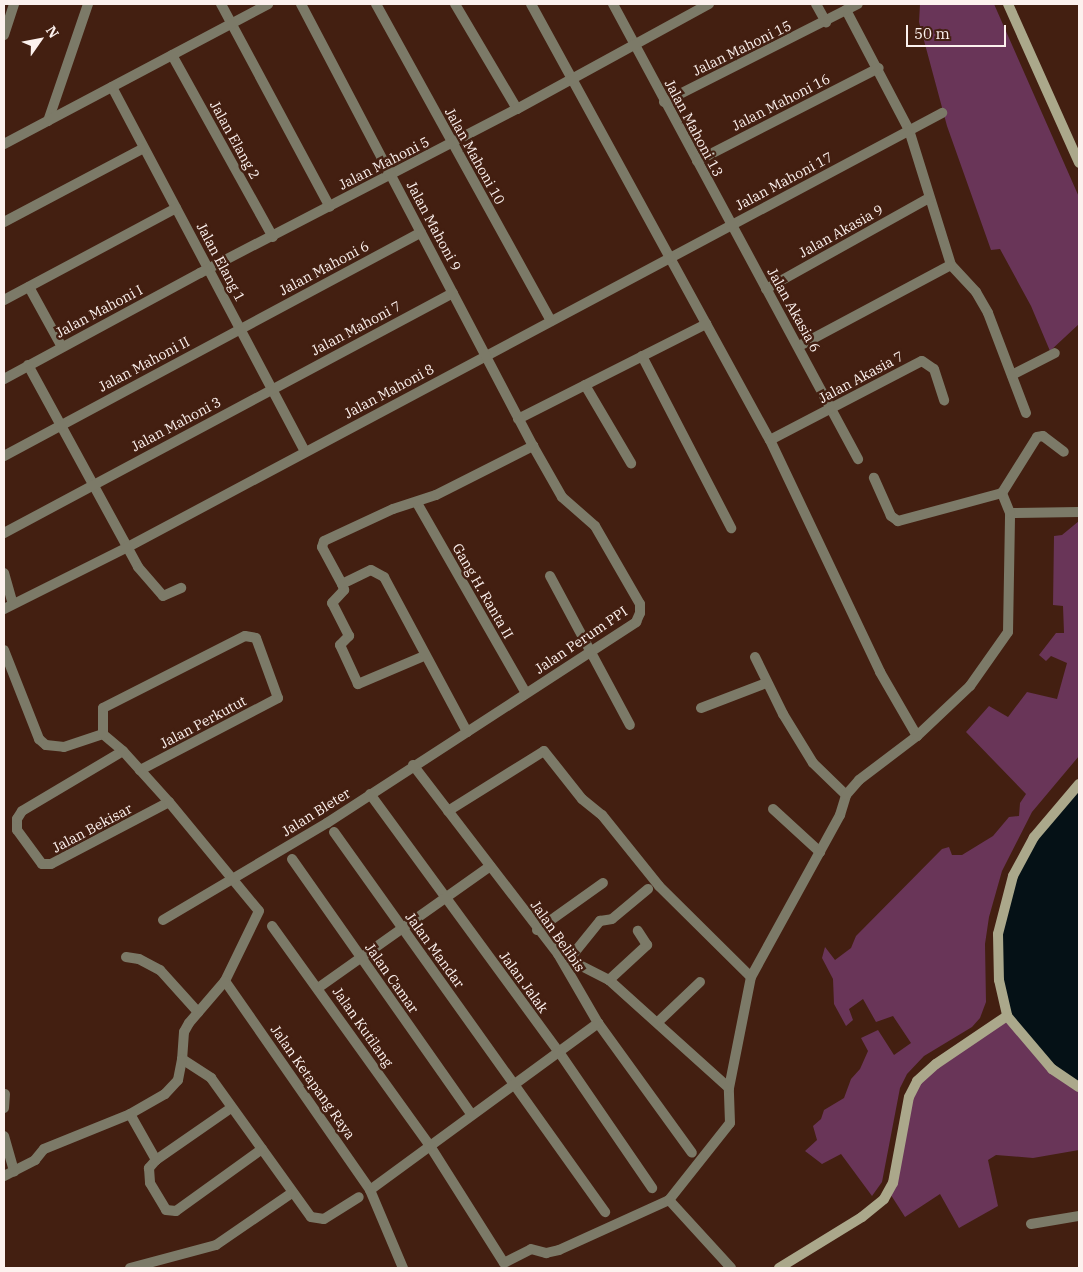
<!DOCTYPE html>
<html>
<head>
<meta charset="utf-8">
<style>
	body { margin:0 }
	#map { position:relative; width:1083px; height:1272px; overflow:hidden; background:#431f11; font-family:"IBM Plex Serif",serif }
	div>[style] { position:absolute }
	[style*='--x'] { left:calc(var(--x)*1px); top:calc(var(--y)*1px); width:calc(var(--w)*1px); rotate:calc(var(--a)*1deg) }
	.green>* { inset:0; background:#693558 }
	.water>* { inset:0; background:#051116 }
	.street>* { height:10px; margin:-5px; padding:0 5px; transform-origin:5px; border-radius:5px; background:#7c7a68 }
	.secondary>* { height:10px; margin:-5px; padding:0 5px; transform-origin:5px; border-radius:5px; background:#aba88b }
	span { translate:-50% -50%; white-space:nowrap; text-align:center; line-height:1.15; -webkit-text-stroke:5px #431f11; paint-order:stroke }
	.street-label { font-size:14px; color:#fcf1ee }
	.frame { position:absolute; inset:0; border:5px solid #fcf1ee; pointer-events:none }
	.north { position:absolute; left:15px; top:15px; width:50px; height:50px; -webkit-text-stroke:4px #431f11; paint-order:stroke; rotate:57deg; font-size:14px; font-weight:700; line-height:20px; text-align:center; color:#fcf1ee }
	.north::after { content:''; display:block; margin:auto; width:18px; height:22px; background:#fcf1ee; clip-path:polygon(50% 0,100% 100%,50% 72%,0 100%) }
	.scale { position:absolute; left:906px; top:25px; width:100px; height:22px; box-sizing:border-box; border:2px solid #fcf1ee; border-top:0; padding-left:6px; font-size:15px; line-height:18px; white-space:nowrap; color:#fcf1ee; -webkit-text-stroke:4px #431f11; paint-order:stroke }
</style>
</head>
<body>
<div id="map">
	<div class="green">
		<i style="clip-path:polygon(920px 4px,994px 4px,1079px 197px,1079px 324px,1050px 351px,1031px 306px,1000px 249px,991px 250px,947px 126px,919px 22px)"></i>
		<i style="clip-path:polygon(1079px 521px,1079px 756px,1032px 812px,1002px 871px,989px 917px,985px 944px,986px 1002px,980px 1018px,972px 1027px,924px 1056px,907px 1074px,900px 1088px,882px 1182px,872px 1196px,841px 1154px,822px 1164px,805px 1151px,817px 1140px,813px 1126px,821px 1119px,824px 1110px,844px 1098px,851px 1079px,860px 1069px,868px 1051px,861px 1038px,878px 1030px,894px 1055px,911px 1043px,893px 1016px,876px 1022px,863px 999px,849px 1009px,853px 1020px,846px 1026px,834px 1004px,833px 979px,822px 958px,825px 947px,835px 960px,851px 948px,856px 936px,942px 849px,949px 847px,952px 855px,962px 855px,993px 836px,1009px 817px,1019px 816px,1020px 803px,1026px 794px,966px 732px,989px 706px,1008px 717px,1027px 692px,1057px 699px,1067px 663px,1051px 656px,1046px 661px,1039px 655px,1056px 633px,1064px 633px,1063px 606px,1053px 605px,1054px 536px,1062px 535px)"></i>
		<i style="clip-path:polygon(1007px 1016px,1079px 1087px,1079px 1150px,1033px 1158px,996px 1155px,988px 1160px,998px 1206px,959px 1228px,940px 1194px,905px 1217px,889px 1192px,917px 1081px)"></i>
	</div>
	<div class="water">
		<i style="clip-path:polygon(1079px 784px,1079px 1087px,1052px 1069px,1007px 1016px,999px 980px,1002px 914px,1034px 837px)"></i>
	</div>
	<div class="street">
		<i style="--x:221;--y:4;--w:230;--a:61.8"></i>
		<i style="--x:376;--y:4;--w:362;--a:61.1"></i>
		<i style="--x:455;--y:4;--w:122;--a:59.4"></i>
		<i style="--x:531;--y:4;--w:497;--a:61.3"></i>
		<i style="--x:770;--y:440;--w:257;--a:64.6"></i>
		<i style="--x:880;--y:672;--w:74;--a:60"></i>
		<i style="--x:613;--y:4;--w:517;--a:61.7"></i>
		<i style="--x:816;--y:4;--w:21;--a:61"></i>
		<i style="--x:846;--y:10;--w:136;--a:62.3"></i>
		<i style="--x:909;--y:130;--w:141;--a:72.7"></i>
		<i style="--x:951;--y:265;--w:37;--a:47"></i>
		<i style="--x:976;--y:292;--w:24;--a:60"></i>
		<i style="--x:988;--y:313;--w:107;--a:69.2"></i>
		<i style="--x:4;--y:35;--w:33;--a:-72"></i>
		<i style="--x:172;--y:55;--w:208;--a:61"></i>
		<i style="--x:112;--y:87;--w:412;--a:62.1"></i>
		<i style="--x:664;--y:102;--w:217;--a:-26.8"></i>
		<i style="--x:48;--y:121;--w:124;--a:-71.1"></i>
		<i style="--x:4;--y:144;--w:299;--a:-27.9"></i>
		<i style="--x:697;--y:161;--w:204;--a:-27.1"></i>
		<i style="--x:4;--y:222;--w:158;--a:-27.9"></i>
		<i style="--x:29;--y:287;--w:68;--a:61.2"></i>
		<i style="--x:766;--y:289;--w:187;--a:-29.2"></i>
		<i style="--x:4;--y:300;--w:195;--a:-28.1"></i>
		<i style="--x:799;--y:346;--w:172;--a:-28.1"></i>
		<i style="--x:642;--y:356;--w:194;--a:62.6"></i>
		<i style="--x:28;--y:365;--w:230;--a:61.4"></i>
		<i style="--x:138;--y:567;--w:38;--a:49"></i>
		<i style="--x:163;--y:596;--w:20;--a:-24"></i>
		<i style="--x:1012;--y:375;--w:48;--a:-27.1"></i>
		<i style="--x:4;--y:379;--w:223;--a:-28.4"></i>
		<i style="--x:200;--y:273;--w:357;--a:-27.4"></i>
		<i style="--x:517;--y:109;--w:219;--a:-28.7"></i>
		<i style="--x:585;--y:385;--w:91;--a:59.5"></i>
		<i style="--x:518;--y:419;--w:211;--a:-26.8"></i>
		<i style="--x:770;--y:440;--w:171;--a:-27.5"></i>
		<i style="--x:922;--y:361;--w:14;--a:34"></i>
		<i style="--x:934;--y:369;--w:33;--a:72"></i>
		<i style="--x:4;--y:456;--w:473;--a:-28.2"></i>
		<i style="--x:1002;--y:493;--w:66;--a:-58"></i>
		<i style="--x:1037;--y:437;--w:6;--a:-9"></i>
		<i style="--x:1043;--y:436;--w:26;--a:37"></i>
		<i style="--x:417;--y:503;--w:219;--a:60.2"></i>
		<i style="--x:1010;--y:513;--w:69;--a:-0.8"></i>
		<i style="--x:4;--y:533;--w:509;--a:-28.13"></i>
		<i style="--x:4;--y:573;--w:32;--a:74"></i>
		<i style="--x:550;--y:576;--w:169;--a:61.8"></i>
		<i style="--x:342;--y:584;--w:42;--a:-118.4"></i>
		<i style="--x:322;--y:547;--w:6;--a:-72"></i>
		<i style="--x:324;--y:541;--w:76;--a:-24.9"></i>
		<i style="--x:393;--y:509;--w:45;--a:-18"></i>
		<i style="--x:436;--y:495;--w:109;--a:-26.8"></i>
		<i style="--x:4;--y:609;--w:136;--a:-26.6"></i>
		<i style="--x:126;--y:548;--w:925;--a:-28.06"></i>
		<i style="--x:4;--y:650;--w:96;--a:68.5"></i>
		<i style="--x:39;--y:739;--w:9;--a:41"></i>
		<i style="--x:46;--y:745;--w:18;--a:6"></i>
		<i style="--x:64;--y:747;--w:41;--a:-18.4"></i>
		<i style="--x:424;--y:656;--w:72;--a:157"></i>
		<i style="--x:358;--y:684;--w:43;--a:-114.8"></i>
		<i style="--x:340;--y:645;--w:13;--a:-45"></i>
		<i style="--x:349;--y:636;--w:37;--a:-117"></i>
		<i style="--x:332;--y:603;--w:18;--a:-47"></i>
		<i style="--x:344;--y:590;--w:6;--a:-108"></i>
		<i style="--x:342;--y:584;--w:32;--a:-26"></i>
		<i style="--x:371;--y:570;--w:15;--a:28"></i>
		<i style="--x:384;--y:577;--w:176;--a:61.8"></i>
		<i style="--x:755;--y:657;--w:64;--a:63.8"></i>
		<i style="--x:783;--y:714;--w:57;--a:58.5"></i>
		<i style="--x:813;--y:763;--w:46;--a:44.1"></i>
		<i style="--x:701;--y:708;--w:70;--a:-21"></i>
		<i style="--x:123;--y:751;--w:26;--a:-140"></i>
		<i style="--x:103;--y:734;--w:26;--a:-90"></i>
		<i style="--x:103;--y:708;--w:159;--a:-26.9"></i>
		<i style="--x:245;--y:636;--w:11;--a:10"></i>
		<i style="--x:256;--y:638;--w:64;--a:69.9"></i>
		<i style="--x:278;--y:698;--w:156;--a:152.4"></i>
		<i style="--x:413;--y:765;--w:238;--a:52.5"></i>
		<i style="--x:558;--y:954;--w:80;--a:59.9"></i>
		<i style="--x:598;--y:1023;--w:160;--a:54.1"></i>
		<i style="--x:370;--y:794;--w:320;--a:53.8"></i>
		<i style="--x:559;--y:1052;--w:165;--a:55.6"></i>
		<i style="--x:169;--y:802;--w:133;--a:152.3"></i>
		<i style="--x:51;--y:864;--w:9;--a:180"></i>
		<i style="--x:42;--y:864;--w:42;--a:-126.3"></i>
		<i style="--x:17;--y:830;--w:11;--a:-90"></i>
		<i style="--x:17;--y:819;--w:9;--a:-58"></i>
		<i style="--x:22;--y:811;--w:117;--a:-30.7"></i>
		<i style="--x:123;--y:751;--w:69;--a:48"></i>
		<i style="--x:169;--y:802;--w:141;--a:50.5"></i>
		<i style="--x:259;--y:911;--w:78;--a:115.9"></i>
		<i style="--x:225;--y:981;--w:254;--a:55.2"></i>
		<i style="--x:370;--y:1190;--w:85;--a:67.1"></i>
		<i style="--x:773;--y:809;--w:64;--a:42.5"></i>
		<i style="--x:448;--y:811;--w:113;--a:-32"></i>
		<i style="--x:544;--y:751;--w:61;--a:51.6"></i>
		<i style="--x:582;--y:799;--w:26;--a:39"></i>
		<i style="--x:602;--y:815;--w:91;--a:51.2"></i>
		<i style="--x:659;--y:886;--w:129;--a:44.7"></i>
		<i style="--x:334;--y:832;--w:467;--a:54.5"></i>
		<i style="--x:292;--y:859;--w:312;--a:54.9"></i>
		<i style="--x:163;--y:920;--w:191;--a:-30.6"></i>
		<i style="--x:327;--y:823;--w:369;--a:-33"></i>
		<i style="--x:636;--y:622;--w:10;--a:-66"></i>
		<i style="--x:640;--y:613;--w:9;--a:-90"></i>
		<i style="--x:640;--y:604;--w:90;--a:-120"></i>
		<i style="--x:595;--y:526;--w:44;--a:-138.7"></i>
		<i style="--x:562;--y:497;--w:59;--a:-119.6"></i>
		<i style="--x:533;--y:446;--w:499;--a:-117.7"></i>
		<i style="--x:272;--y:926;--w:271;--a:54.3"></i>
		<i style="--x:430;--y:1146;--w:138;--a:57.7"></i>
		<i style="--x:504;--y:1263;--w:30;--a:-27"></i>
		<i style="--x:531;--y:1249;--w:16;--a:15"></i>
		<i style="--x:546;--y:1253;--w:13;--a:-13"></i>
		<i style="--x:559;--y:1250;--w:121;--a:-24.4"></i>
		<i style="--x:669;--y:1200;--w:98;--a:-51.6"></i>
		<i style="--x:730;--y:1123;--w:35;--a:-92"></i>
		<i style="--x:729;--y:1088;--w:161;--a:-138"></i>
		<i style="--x:609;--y:980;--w:57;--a:-153"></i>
		<i style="--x:537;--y:930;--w:81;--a:-35.5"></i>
		<i style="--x:126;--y:957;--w:13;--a:9"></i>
		<i style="--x:139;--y:959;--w:24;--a:28"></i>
		<i style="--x:160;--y:970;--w:57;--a:47.9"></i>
		<i style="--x:570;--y:958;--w:48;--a:-51"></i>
		<i style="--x:600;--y:921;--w:12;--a:-9"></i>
		<i style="--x:612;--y:919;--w:47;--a:-39.8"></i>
		<i style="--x:609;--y:980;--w:52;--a:-42.6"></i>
		<i style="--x:647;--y:945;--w:17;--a:-123"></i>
		<i style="--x:225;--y:981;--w:55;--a:130.6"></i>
		<i style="--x:189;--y:1023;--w:10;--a:119"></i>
		<i style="--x:184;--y:1032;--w:27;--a:94"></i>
		<i style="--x:182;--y:1059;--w:35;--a:33"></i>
		<i style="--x:211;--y:1078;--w:171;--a:54.3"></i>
		<i style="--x:311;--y:1217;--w:13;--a:9"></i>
		<i style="--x:324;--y:1219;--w:41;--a:-32.2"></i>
		<i style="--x:318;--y:988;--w:211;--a:-35.3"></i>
		<i style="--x:658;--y:1022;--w:58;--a:-43.6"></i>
		<i style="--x:729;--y:1088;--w:113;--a:-78.8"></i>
		<i style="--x:751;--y:977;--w:185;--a:-61.2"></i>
		<i style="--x:840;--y:815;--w:21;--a:-73"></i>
		<i style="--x:846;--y:795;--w:20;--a:-49"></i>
		<i style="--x:859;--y:780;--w:73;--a:-37.2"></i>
		<i style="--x:917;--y:736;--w:73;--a:-43.3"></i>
		<i style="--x:970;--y:686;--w:66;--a:-54.9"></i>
		<i style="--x:1008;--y:632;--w:119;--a:-89"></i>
		<i style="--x:1010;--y:513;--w:22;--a:-112"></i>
		<i style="--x:1002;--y:493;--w:108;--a:164.9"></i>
		<i style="--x:898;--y:521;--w:9;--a:-144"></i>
		<i style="--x:891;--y:516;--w:42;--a:-114.1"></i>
		<i style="--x:4;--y:1108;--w:14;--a:-86"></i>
		<i style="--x:231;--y:1108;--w:91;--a:145.3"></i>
		<i style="--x:156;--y:1160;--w:11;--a:131"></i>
		<i style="--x:149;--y:1168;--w:15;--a:86"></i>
		<i style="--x:150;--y:1183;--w:31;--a:59"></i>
		<i style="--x:166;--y:1210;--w:10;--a:6"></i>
		<i style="--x:176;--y:1211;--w:106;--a:-35.8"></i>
		<i style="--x:130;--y:1114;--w:53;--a:60.5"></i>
		<i style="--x:4;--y:1136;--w:37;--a:74"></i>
		<i style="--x:4;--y:1176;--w:35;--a:-27"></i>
		<i style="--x:35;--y:1160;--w:14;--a:-51"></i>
		<i style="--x:44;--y:1149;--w:93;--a:-22.1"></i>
		<i style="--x:130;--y:1114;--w:40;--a:-29.7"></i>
		<i style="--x:165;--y:1094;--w:19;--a:-47"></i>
		<i style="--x:178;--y:1080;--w:21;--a:-79"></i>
		<i style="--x:370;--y:1190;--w:283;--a:-36.2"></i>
		<i style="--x:669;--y:1200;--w:92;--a:47.6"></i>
		<i style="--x:1031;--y:1224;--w:49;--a:-9.5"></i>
		<i style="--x:130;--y:1268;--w:89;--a:-15"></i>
		<i style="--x:216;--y:1245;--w:93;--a:-34.5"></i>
	</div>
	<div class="secondary">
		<i style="--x:1008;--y:4;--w:174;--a:65.9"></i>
		<i style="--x:1079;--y:784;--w:70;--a:130.3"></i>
		<i style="--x:1034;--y:837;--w:44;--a:118.3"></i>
		<i style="--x:1013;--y:876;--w:60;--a:104.5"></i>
		<i style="--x:998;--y:934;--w:46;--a:88.8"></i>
		<i style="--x:999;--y:980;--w:37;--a:77"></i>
		<i style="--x:1007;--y:1016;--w:70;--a:49.7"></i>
		<i style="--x:1052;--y:1069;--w:32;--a:34"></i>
		<i style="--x:779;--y:1268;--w:97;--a:-31.6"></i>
		<i style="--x:862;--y:1217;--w:28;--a:-39"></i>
		<i style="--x:884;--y:1199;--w:18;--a:-61"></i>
		<i style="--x:893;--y:1183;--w:87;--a:-79.5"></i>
		<i style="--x:909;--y:1097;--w:18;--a:-63"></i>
		<i style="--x:917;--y:1081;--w:25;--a:-42"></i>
		<i style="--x:936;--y:1064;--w:86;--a:-34.1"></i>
	</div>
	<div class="street-label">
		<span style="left:742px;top:48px;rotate:-26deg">Jalan Mahoni 15</span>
		<span style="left:781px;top:102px;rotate:-27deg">Jalan Mahoni 16</span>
		<span style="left:694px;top:128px;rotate:62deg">Jalan Mahoni 13</span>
		<span style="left:235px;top:140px;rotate:61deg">Jalan Elang 2</span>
		<span style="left:475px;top:156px;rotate:61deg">Jalan Mahoni 10</span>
		<span style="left:384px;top:163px;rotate:-27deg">Jalan Mahoni 5</span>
		<span style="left:784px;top:181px;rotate:-28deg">Jalan Mahoni 17</span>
		<span style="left:434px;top:226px;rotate:62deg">Jalan Mahoni 9</span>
		<span style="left:841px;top:231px;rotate:-29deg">Jalan Akasia 9</span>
		<span style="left:221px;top:262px;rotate:62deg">Jalan Elang 1</span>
		<span style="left:324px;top:268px;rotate:-28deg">Jalan Mahoni 6</span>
		<span style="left:794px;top:310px;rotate:61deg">Jalan Akasia 6</span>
		<span style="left:99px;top:311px;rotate:-28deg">Jalan Mahoni I</span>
		<span style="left:356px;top:328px;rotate:-28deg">Jalan Mahoni 7</span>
		<span style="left:144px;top:364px;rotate:-28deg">Jalan Mahoni II</span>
		<span style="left:861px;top:377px;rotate:-28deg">Jalan Akasia 7</span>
		<span style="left:389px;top:391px;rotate:-28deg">Jalan Mahoni 8</span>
		<span style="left:176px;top:424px;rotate:-28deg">Jalan Mahoni 3</span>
		<span style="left:483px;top:591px;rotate:60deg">Gang H. Ranta II</span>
		<span style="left:581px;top:640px;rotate:-34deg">Jalan Perum PPI</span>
		<span style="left:203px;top:722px;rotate:-28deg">Jalan Perkutut</span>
		<span style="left:316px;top:812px;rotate:-32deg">Jalan Bleter</span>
		<span style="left:92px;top:828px;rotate:-28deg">Jalan Bekisar</span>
		<span style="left:558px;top:936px;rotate:55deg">Jalan Belibis</span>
		<span style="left:435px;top:950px;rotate:54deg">Jalan Mandar</span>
		<span style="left:392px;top:978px;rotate:55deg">Jalan Camar</span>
		<span style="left:524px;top:982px;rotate:54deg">Jalan Jalak</span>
		<span style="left:363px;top:1027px;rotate:55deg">Jalan Kutilang</span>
		<span style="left:313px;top:1082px;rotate:55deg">Jalan Ketapang Raya</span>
	</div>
	<div class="frame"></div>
	<div class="north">N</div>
	<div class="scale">50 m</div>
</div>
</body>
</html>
